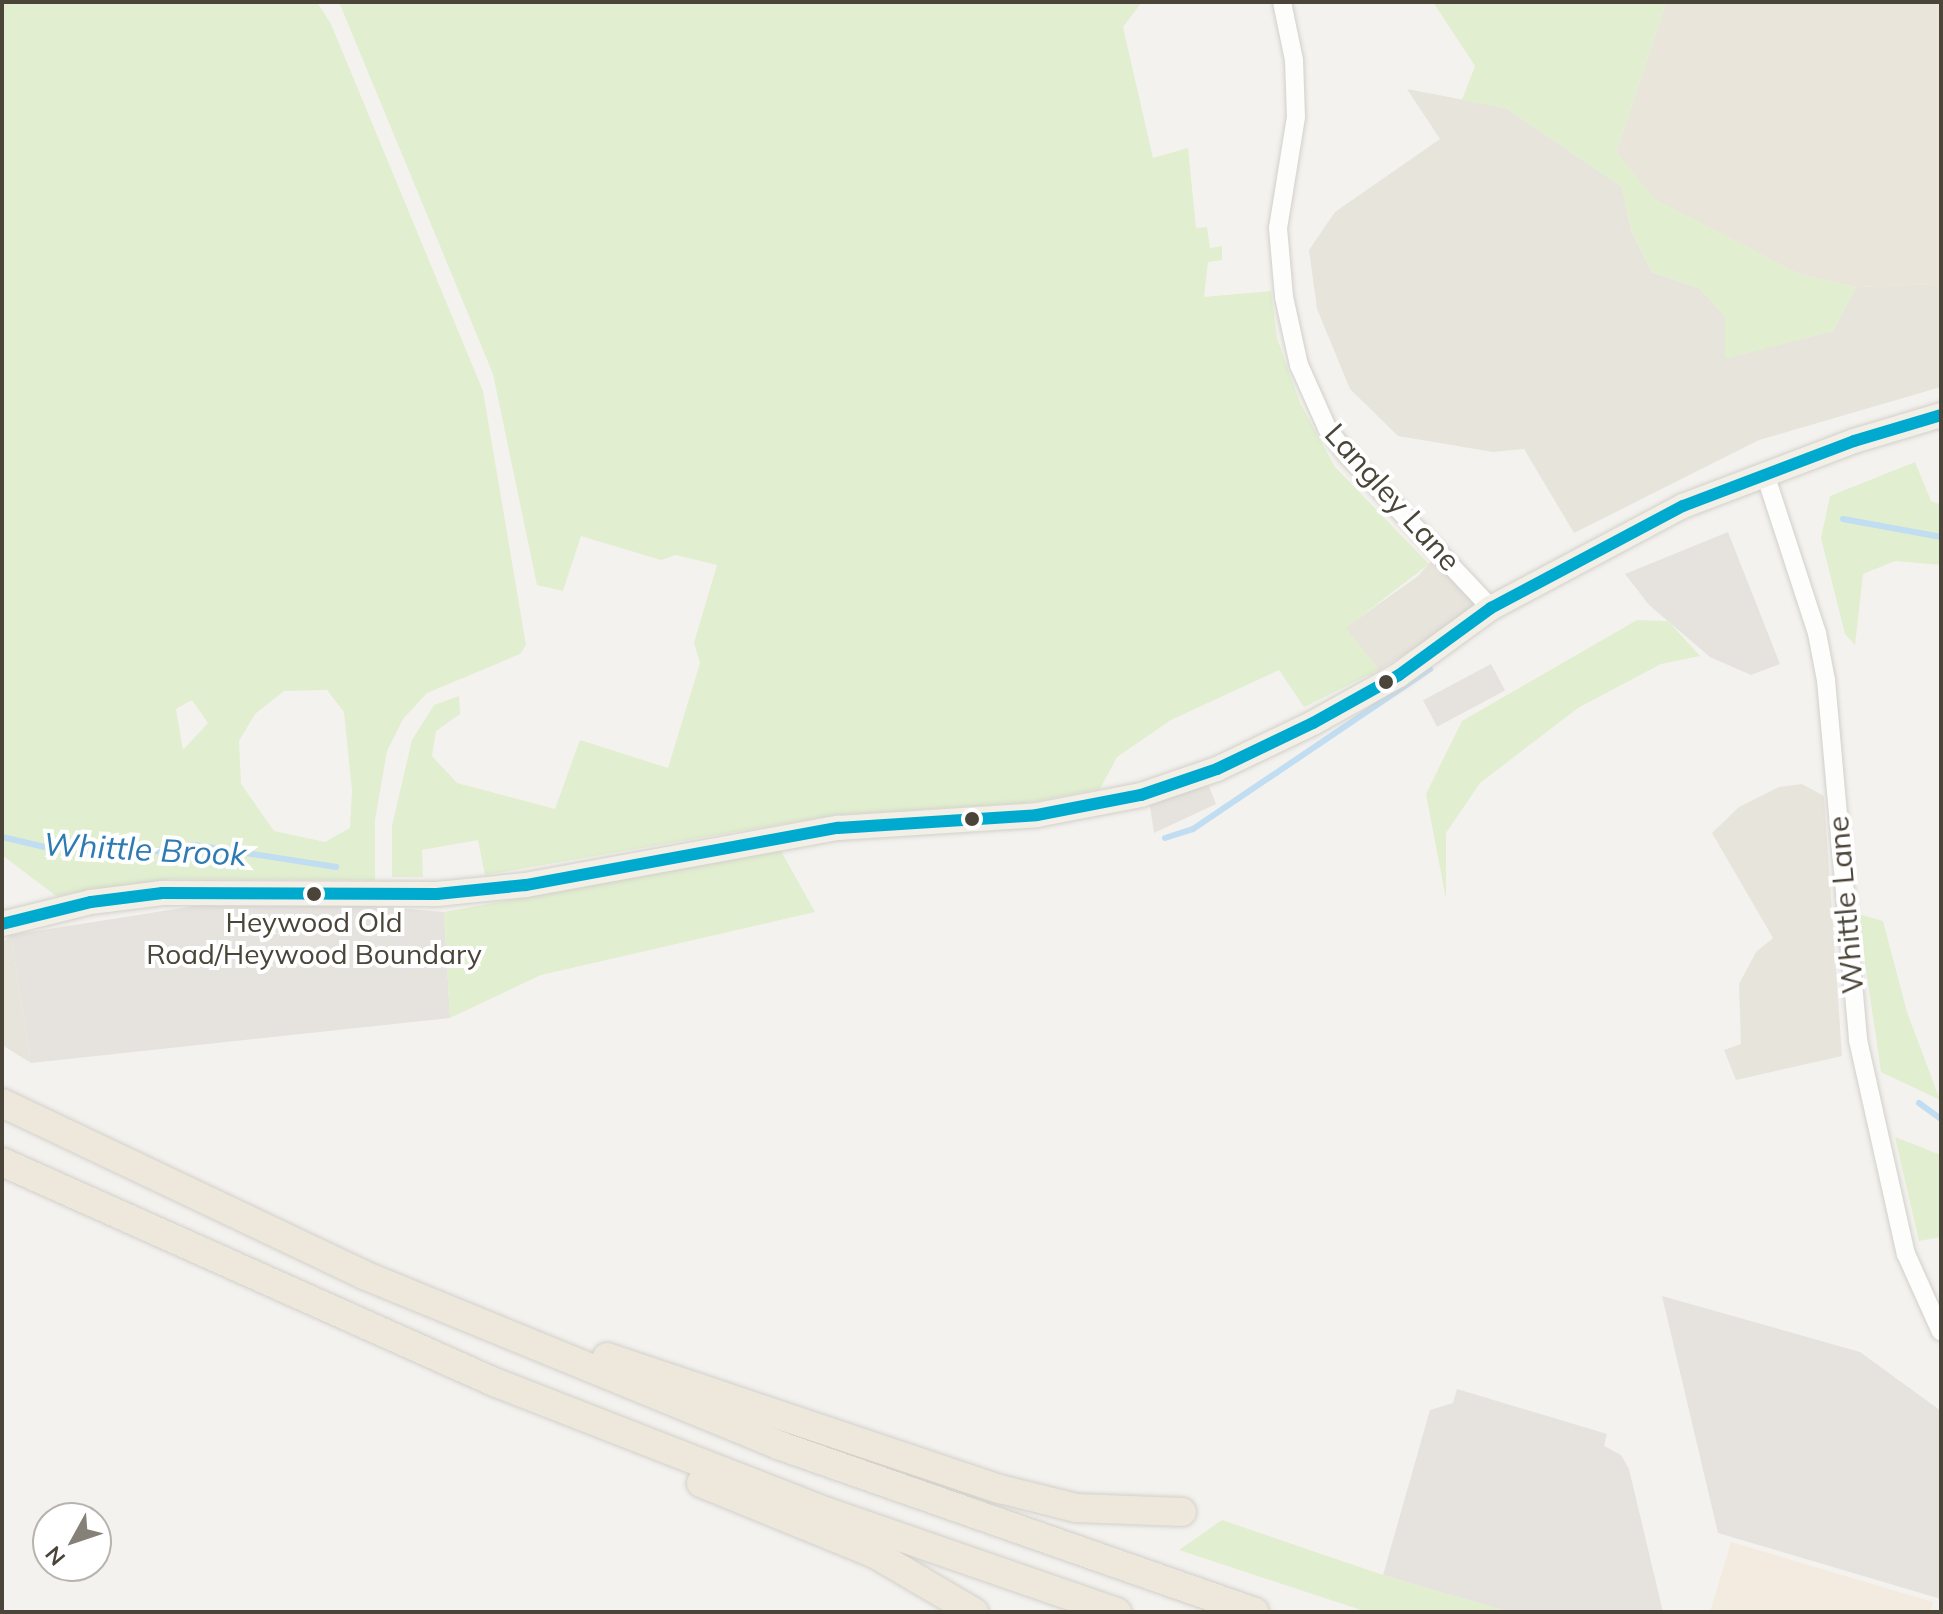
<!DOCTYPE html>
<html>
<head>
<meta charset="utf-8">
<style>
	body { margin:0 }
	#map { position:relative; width:1943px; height:1614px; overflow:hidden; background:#f4f2ee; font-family:Mulish,sans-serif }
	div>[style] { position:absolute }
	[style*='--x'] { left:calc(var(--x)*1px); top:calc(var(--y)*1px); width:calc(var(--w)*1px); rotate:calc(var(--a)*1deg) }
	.residential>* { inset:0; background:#e7e4dc }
	.commercial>* { inset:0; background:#f3ebdf }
	.industrial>* { inset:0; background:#e6e2de }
	.education>* { inset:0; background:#eae5da }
	.green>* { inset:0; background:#e1eecf }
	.parking>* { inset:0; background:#e6e3df; transform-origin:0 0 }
	.stream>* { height:6px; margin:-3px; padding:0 3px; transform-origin:3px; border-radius:3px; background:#c0ddf1 }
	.roads { filter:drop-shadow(0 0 2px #d2d0cb) drop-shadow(0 0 2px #d2d0cb) }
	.tertiary>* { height:18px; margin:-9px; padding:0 9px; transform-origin:9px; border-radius:9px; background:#fdfdfc }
	.primary>* { height:24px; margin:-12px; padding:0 12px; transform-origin:12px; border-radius:12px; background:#f2efe6 }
	.motorway>* { height:28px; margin:-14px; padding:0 14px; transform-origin:14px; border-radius:14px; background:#ede8db }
	.bus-1>* { height:12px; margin:-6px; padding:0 6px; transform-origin:6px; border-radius:6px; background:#00a9ce }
	.dots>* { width:22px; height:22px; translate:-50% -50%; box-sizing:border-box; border:4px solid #fff; border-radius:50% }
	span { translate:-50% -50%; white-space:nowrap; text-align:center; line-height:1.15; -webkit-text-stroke:8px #fff; paint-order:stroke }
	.bus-label { font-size:28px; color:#4b4439 }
	.street-label { font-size:30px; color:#4b4439 }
	.water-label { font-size:32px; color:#2e7ab2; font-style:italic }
	.frame { position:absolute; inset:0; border:4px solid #4b4439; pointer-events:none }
	.north { position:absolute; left:32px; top:1502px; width:80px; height:80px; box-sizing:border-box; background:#fff; border:2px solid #b7b4b0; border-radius:50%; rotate:230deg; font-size:22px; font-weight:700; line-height:32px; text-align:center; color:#4b4439 }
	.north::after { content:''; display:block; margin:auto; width:28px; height:36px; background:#868178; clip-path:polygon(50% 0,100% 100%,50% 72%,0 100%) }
</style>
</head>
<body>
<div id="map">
	<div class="residential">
		<i style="clip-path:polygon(1407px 89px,1506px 108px,1622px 187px,1631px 230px,1652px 272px,1699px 288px,1726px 317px,1725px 358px,1833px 331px,1856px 287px,1939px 284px,1941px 387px,1759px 440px,1574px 533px,1524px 449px,1493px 452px,1398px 436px,1350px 389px,1317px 309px,1309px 250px,1335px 212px,1440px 139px)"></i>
		<i style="clip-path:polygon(1435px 557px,1481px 608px,1379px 670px,1345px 628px,1418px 576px)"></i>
		<i style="clip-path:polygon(1802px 784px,1824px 796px,1842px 1056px,1736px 1080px,1724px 1050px,1741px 1044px,1739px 984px,1756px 952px,1773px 938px,1712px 833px,1739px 807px,1779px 787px)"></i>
		<i style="clip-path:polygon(11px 935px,31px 1063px,2px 1045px,2px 943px)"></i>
	</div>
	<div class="commercial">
		<i style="clip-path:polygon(1731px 1542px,1933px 1602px,1930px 1612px,1710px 1612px)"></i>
	</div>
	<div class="industrial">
		<i style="clip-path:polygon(220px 902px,325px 902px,444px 912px,450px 1018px,31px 1063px,11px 935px)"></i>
	</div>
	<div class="education">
		<i style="clip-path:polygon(1666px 2px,1941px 2px,1941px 297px,1939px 284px,1856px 287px,1799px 274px,1654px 199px,1616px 152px)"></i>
	</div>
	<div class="green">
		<i style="clip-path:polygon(evenodd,2px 2px,317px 2px,331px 24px,483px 391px,526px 645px,520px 654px,427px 693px,403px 719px,387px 751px,375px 820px,375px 880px,172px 879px,56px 896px,2px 855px,2px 2px,327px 690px,344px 712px,352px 790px,350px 828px,325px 842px,274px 831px,241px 784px,239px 741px,255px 714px,284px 691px,327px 690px,2px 2px,192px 700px,208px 723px,183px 750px,176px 709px,192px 700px)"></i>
		<i style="clip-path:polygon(339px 2px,1142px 2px,1123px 27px,1153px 158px,1188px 148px,1196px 228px,1207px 227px,1210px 248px,1222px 246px,1222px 260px,1208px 262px,1204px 297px,1271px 291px,1277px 338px,1300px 403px,1335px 467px,1429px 564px,1346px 628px,1379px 670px,1304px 707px,1279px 670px,1171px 720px,1117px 757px,1100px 789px,1026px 803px,834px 815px,485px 875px,478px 840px,422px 850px,423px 877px,392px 877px,392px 826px,412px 740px,434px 705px,459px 696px,460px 714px,436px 731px,432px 756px,457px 783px,555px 809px,580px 740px,668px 768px,700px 663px,694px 643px,717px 565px,676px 555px,661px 560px,581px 536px,563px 591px,537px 585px,493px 374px)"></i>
		<i style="clip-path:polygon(1433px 2px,1666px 2px,1616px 152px,1655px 199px,1799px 274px,1856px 287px,1833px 331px,1725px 359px,1725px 317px,1699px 288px,1652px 272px,1631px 230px,1622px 187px,1506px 108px,1462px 100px,1475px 66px)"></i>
		<i style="clip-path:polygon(1915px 462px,1931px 501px,1941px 505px,1941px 565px,1895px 561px,1863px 574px,1855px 645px,1845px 634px,1821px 538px,1830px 496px)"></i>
		<i style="clip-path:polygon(1637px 620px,1668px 621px,1700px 656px,1661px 664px,1578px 708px,1480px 783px,1446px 833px,1446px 899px,1426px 794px,1462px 721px)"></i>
		<i style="clip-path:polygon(781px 851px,815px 912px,541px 975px,450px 1018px,444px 912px)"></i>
		<i style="clip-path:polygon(1858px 914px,1883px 921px,1907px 1012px,1940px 1100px,1881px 1072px)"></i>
		<i style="clip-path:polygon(1895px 1137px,1941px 1155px,1941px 1237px,1919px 1241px)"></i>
		<i style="clip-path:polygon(1222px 1520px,1383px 1575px,1509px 1612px,1367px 1612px,1179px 1550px)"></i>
	</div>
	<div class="parking">
		<i style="clip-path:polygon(1728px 532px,1780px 664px,1751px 675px,1710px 657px,1649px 605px,1625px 574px)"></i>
		<i style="left:1491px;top:664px;width:30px;height:77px;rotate:62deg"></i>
		<i style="clip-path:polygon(1207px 781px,1216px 804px,1154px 833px,1150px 806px)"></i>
		<i style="clip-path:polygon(1662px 1296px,1860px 1352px,1941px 1411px,1941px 1599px,1718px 1533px)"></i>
		<i style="clip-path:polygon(1457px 1389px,1607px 1434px,1604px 1446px,1621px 1455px,1629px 1469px,1663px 1612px,1509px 1612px,1383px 1575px,1430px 1410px,1453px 1403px)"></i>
	</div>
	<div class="stream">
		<i style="--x:1843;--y:519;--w:100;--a:10.4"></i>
		<i style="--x:2;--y:837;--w:44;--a:13.1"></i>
		<i style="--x:45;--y:847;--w:100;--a:3.4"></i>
		<i style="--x:145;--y:853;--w:50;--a:-9.3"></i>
		<i style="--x:194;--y:845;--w:144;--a:8.8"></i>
		<i style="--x:1165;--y:838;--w:29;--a:-18"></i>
		<i style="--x:1193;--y:829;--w:286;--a:-34"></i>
		<i style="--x:1919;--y:1103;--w:27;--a:36"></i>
	</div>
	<div class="roads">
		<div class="tertiary">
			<i style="--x:1282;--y:2;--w:59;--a:78.3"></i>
			<i style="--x:1294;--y:60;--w:57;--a:88"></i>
			<i style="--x:1296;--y:117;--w:112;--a:99.2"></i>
			<i style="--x:1278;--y:228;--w:69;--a:85"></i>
			<i style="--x:1284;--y:297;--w:70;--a:77.6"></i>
			<i style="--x:1299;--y:365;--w:69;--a:66"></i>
			<i style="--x:1327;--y:428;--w:36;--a:53"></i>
			<i style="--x:1349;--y:457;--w:207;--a:46.8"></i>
			<i style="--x:1765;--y:474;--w:167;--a:71.9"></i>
			<i style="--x:1817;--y:633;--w:48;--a:79.2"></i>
			<i style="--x:1826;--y:680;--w:361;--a:84.9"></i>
			<i style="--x:1858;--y:1040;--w:219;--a:77.4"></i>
			<i style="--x:1906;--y:1254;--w:85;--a:65.8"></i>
		</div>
		<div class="primary">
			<i style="--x:2;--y:924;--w:92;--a:-13.9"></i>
			<i style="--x:91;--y:902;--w:72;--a:-7.2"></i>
			<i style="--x:162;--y:893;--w:275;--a:0.2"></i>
			<i style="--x:437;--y:894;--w:89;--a:-5.8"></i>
			<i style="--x:526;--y:885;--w:317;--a:-10.4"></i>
			<i style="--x:838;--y:828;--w:199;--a:-3.7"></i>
			<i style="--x:1037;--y:815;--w:106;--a:-10.9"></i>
			<i style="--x:1141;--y:795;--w:80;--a:-18.9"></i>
			<i style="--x:1217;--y:769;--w:106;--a:-25.6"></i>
			<i style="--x:1313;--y:723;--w:98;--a:-29.2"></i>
			<i style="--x:1399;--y:675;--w:114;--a:-36.1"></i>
			<i style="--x:1491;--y:608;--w:217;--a:-28"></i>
			<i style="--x:1683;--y:506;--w:183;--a:-20.8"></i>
			<i style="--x:1854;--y:441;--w:91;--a:-16.6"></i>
		</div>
		<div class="motorway">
			<i style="--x:2;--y:1103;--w:401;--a:25.4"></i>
			<i style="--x:364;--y:1275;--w:448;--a:22.3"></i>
			<i style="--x:778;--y:1445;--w:505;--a:19.3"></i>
			<i style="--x:2;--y:1162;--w:539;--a:24.09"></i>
			<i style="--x:494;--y:1382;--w:355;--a:21.3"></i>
			<i style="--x:825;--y:1511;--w:309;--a:19.1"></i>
			<i style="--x:607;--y:1357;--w:415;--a:18.6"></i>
			<i style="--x:1000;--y:1489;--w:78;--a:14"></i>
			<i style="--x:1076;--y:1508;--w:106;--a:2.2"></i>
			<i style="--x:701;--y:1483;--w:188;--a:22.2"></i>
			<i style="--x:875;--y:1554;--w:115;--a:30.4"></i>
		</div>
	</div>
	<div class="bus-1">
		<i style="--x:2;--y:924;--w:92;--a:-13.9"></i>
		<i style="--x:91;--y:902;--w:72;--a:-7.2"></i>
		<i style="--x:162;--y:893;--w:275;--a:0.2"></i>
		<i style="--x:437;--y:894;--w:89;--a:-5.8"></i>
		<i style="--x:526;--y:885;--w:317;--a:-10.4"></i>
		<i style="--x:838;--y:828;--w:199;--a:-3.7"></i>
		<i style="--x:1037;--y:815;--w:106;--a:-10.9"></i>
		<i style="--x:1141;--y:795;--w:80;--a:-18.9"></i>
		<i style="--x:1217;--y:769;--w:106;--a:-25.6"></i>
		<i style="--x:1313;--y:723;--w:98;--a:-29.2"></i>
		<i style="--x:1399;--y:675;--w:114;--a:-36.1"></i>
		<i style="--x:1491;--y:608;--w:217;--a:-28"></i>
		<i style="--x:1683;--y:506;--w:183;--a:-20.8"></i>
		<i style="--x:1854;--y:441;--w:91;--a:-16.6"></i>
	</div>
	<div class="dots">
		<i style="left:1386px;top:682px;background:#4b4439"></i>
		<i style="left:972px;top:819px;background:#4b4439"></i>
		<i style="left:314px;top:894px;background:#4b4439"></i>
	</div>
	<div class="bus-label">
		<span style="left:314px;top:938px">Heywood Old<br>Road/Heywood Boundary</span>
	</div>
	<div class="street-label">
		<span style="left:1393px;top:497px;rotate:48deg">Langley Lane</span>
		<span style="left:1845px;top:905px;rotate:-95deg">Whittle Lane</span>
	</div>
	<div class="water-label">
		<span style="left:145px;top:849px;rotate:3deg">Whittle Brook</span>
	</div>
	<div class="frame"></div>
	<div class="north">N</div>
</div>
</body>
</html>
